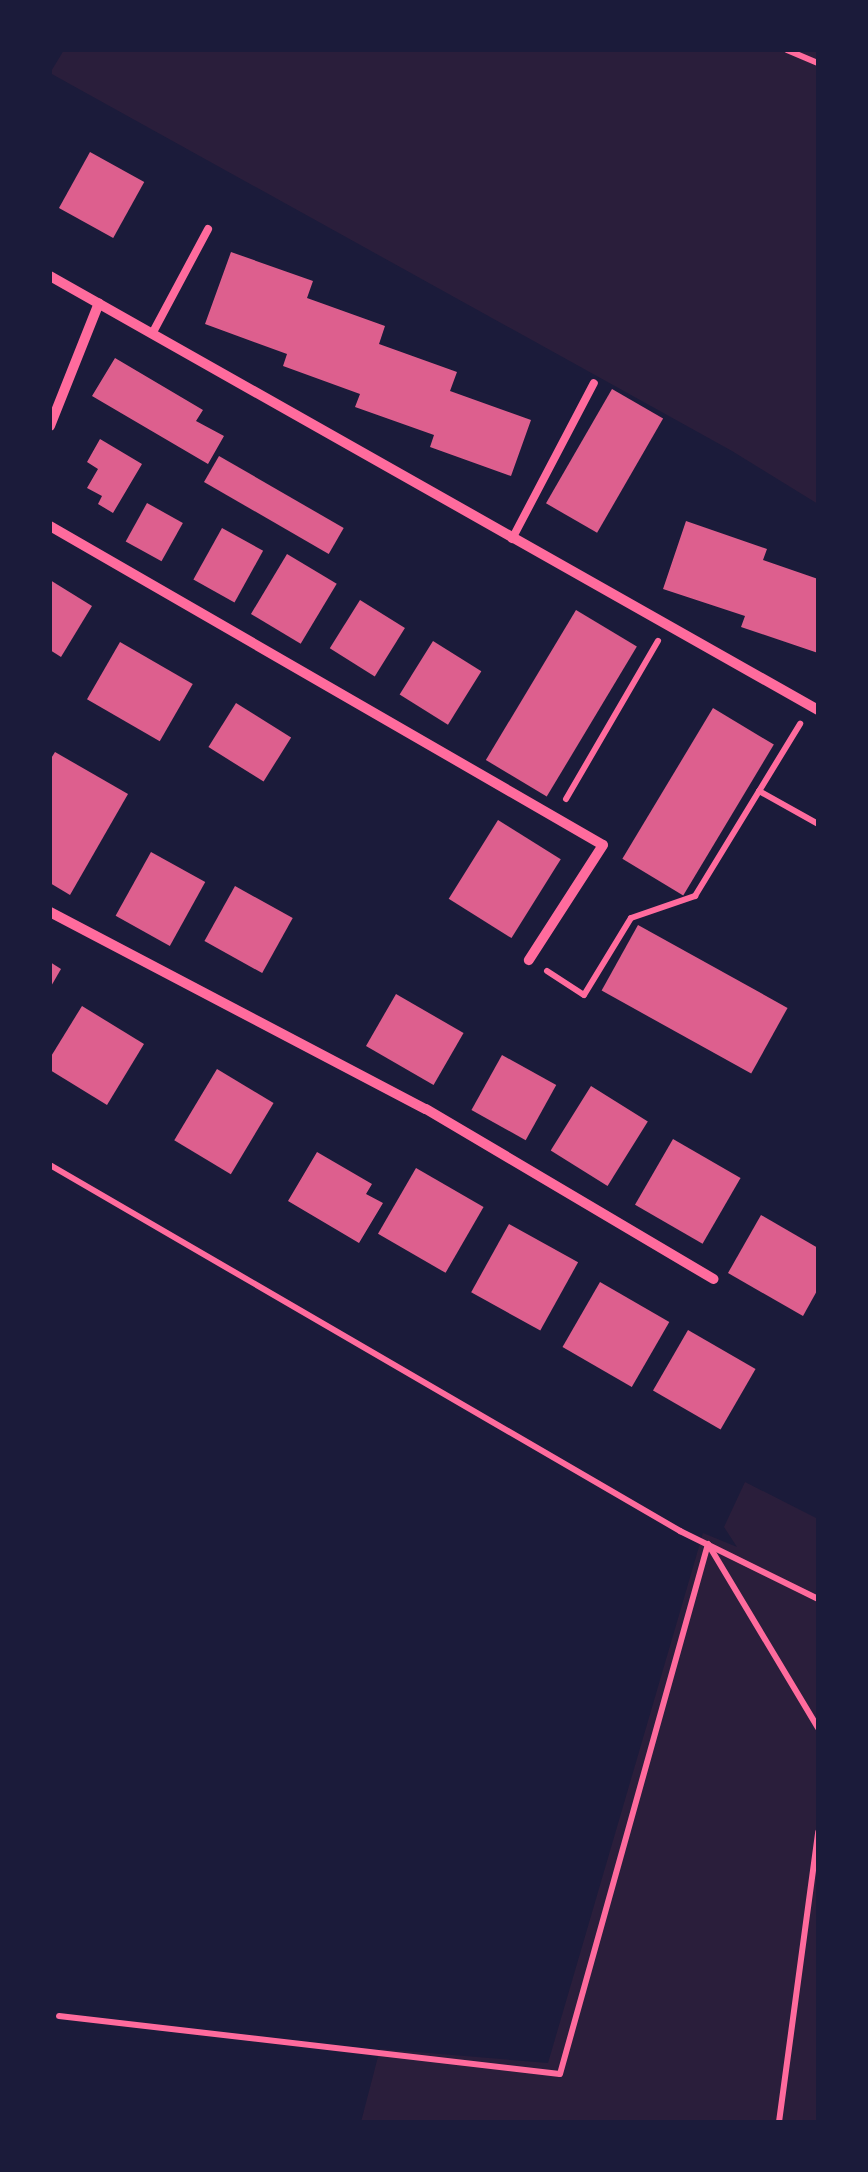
<!DOCTYPE html>
<html>
<head>
<meta charset="utf-8">
<style>
	body { margin:0 }
	#map { position:relative; width:868px; height:2172px; overflow:hidden; background:#1b1b3a; font-family:Raleway,sans-serif }
	div>[style] { position:absolute }
	[style*='--x'] { left:calc(var(--x)*1px); top:calc(var(--y)*1px); width:calc(var(--w)*1px); rotate:calc(var(--a)*1deg) }
	.green>* { inset:0; background:#2a1e3b }
	.building>* { inset:0; background:#dd5f8e; transform-origin:0 0 }
	.path>* { height:6px; margin:-3px; padding:0 3px; transform-origin:3px; border-radius:3px; background:#ff6b9d }
	.service>* { height:8px; margin:-4px; padding:0 4px; transform-origin:4px; border-radius:4px; background:#ff6b9d }
	.minor>* { height:10px; margin:-5px; padding:0 5px; transform-origin:5px; border-radius:5px; background:#ff6b9d }
	span { translate:-50% -50%; white-space:nowrap; text-align:center; line-height:1.15; -webkit-text-stroke:9px #1b1b3a; paint-order:stroke }
	.frame { position:absolute; inset:0; border:52px solid #1b1b3a; pointer-events:none }
</style>
</head>
<body>
<div id="map">
	<div class="green">
		<i style="clip-path:polygon(64px 50px,818px 50px,818px 504px,732px 451px,50px 73px)"></i>
		<i style="clip-path:polygon(745px 1482px,818px 1519px,818px 2122px,361px 2122px,380px 2049px,548px 2063px,703px 1533px,737px 1547px,724px 1527px)"></i>
	</div>
	<div class="building">
		<i style="left:90px;top:152px;width:62px;height:64px;rotate:29deg"></i>
		<i style="clip-path:polygon(231px 252px,313px 281px,307px 298px,385px 326px,379px 344px,457px 372px,450px 391px,531px 420px,511px 476px,430px 447px,434px 435px,355px 407px,360px 394px,283px 366px,287px 354px,205px 324px)"></i>
		<i style="clip-path:polygon(115px 358px,203px 410px,196px 421px,224px 436px,208px 464px,92px 396px)"></i>
		<i style="left:612px;top:389px;width:59px;height:132px;rotate:30deg"></i>
		<i style="clip-path:polygon(100px 439px,142px 464px,113px 513px,98px 504px,102px 496px,87px 488px,98px 469px,87px 462px)"></i>
		<i style="left:219px;top:456px;width:144px;height:30px;rotate:30deg"></i>
		<i style="left:147px;top:503px;width:41px;height:44px;rotate:29deg"></i>
		<i style="clip-path:polygon(686px 521px,767px 549px,763px 560px,818px 579px,818px 653px,741px 627px,745px 616px,663px 589px)"></i>
		<i style="left:222px;top:528px;width:47px;height:59px;rotate:29deg"></i>
		<i style="left:287px;top:554px;width:58px;height:70px;rotate:31deg"></i>
		<i style="clip-path:polygon(50px 580px,92px 606px,61px 657px,50px 650px)"></i>
		<i style="left:360px;top:600px;width:53px;height:57px;rotate:32deg"></i>
		<i style="left:576px;top:610px;width:71px;height:175px;rotate:31deg"></i>
		<i style="left:433px;top:641px;width:57px;height:63px;rotate:32deg"></i>
		<i style="left:120px;top:642px;width:84px;height:66px;rotate:30deg"></i>
		<i style="left:236px;top:703px;width:65px;height:52px;rotate:32deg"></i>
		<i style="left:713px;top:708px;width:71px;height:176px;rotate:31deg"></i>
		<i style="clip-path:polygon(55px 752px,128px 794px,70px 895px,50px 883px,50px 760px)"></i>
		<i style="left:498px;top:820px;width:74px;height:93px;rotate:32deg"></i>
		<i style="left:151px;top:852px;width:62px;height:73px;rotate:29deg"></i>
		<i style="left:235px;top:886px;width:66px;height:63px;rotate:29deg"></i>
		<i style="left:638px;top:925px;width:171px;height:75px;rotate:29deg"></i>
		<i style="clip-path:polygon(50px 962px,61px 969px,50px 988px)"></i>
		<i style="left:396px;top:994px;width:78px;height:60px;rotate:30deg"></i>
		<i style="clip-path:polygon(82px 1006px,144px 1044px,107px 1105px,50px 1070px,50px 1058px)"></i>
		<i style="left:502px;top:1055px;width:62px;height:63px;rotate:29deg"></i>
		<i style="left:217px;top:1069px;width:66px;height:83px;rotate:31deg"></i>
		<i style="left:591px;top:1086px;width:67px;height:76px;rotate:32deg"></i>
		<i style="left:673px;top:1139px;width:78px;height:76px;rotate:30deg"></i>
		<i style="clip-path:polygon(317px 1152px,372px 1184px,366px 1194px,383px 1203px,359px 1243px,288px 1201px)"></i>
		<i style="left:416px;top:1168px;width:78px;height:76px;rotate:30deg"></i>
		<i style="clip-path:polygon(761px 1215px,818px 1248px,818px 1289px,803px 1316px,728px 1273px)"></i>
		<i style="left:509px;top:1224px;width:79px;height:78px;rotate:29deg"></i>
		<i style="left:600px;top:1282px;width:80px;height:75px;rotate:30deg"></i>
		<i style="left:688px;top:1330px;width:78px;height:70px;rotate:30deg"></i>
	</div>
	<div class="path">
		<i style="--x:787;--y:50;--w:34;--a:23"></i>
		<i style="--x:759;--y:791;--w:68;--a:29.2"></i>
		<i style="--x:566;--y:799;--w:183;--a:-59.8"></i>
		<i style="--x:547;--y:971;--w:44;--a:33"></i>
		<i style="--x:584;--y:995;--w:90;--a:-58.6"></i>
		<i style="--x:631;--y:918;--w:68;--a:-19"></i>
		<i style="--x:695;--y:896;--w:202;--a:-58.6"></i>
		<i style="--x:50;--y:1165;--w:729;--a:30.15"></i>
		<i style="--x:680;--y:1531;--w:154;--a:26.2"></i>
		<i style="--x:708;--y:1544;--w:214;--a:59.1"></i>
		<i style="--x:59;--y:2016;--w:504;--a:6.6"></i>
		<i style="--x:560;--y:2074;--w:550;--a:-74.4"></i>
		<i style="--x:779;--y:2122;--w:293;--a:-82.3"></i>
	</div>
	<div class="service">
		<i style="--x:152;--y:334;--w:119;--a:-61.9"></i>
		<i style="--x:512;--y:539;--w:176;--a:-62.3"></i>
	</div>
	<div class="minor">
		<i style="--x:50;--y:276;--w:882;--a:29.47"></i>
		<i style="--x:50;--y:426;--w:132;--a:-68.3"></i>
		<i style="--x:50;--y:526;--w:638;--a:29.98"></i>
		<i style="--x:603;--y:845;--w:137;--a:122.8"></i>
		<i style="--x:50;--y:912;--w:424;--a:27.7"></i>
		<i style="--x:426;--y:1109;--w:334;--a:30.6"></i>
	</div>
	<div class="frame"></div>
</div>
</body>
</html>
